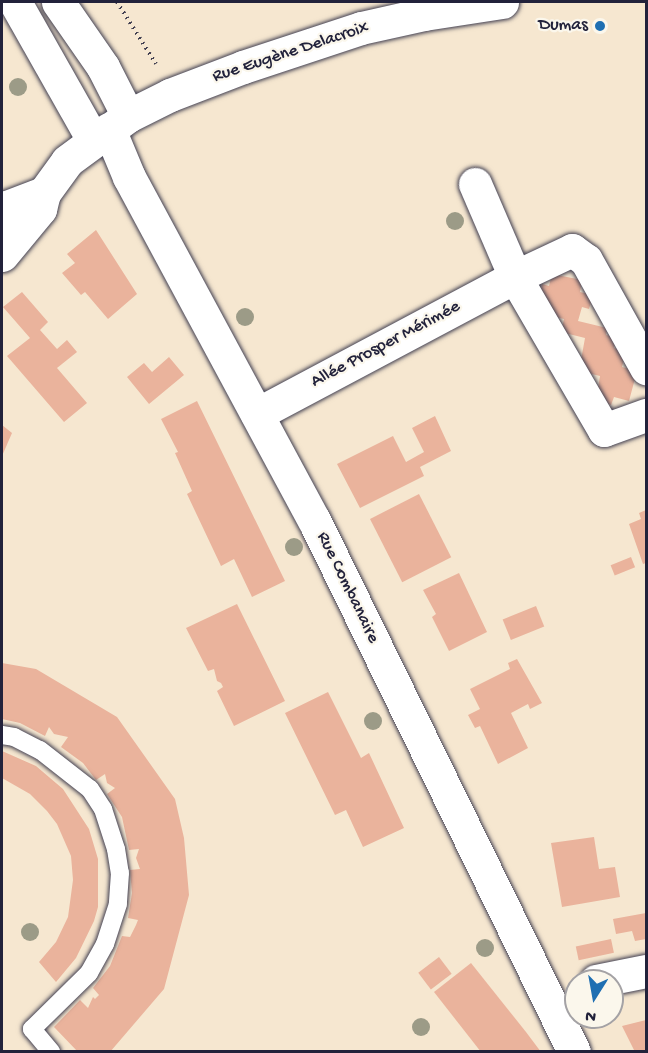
<!DOCTYPE html>
<html>
<head>
<meta charset="utf-8">
<style>
	body { margin:0 }
	#map { position:relative; width:648px; height:1053px; overflow:hidden; background:#f6e7d0; font-family:"Gochi Hand",sans-serif }
	div>[style] { position:absolute }
	[style*='--x'] { left:calc(var(--x)*1px); top:calc(var(--y)*1px); width:calc(var(--w)*1px); rotate:calc(var(--a)*1deg) }
	.building>* { inset:0; background:#eab39c; transform-origin:0 0 }
	.path>* { height:4px; margin-top:-2px; transform-origin:0; background:repeating-linear-gradient(90deg,#424051 0 1.5px,transparent 0 6px) }
	.roads { filter:drop-shadow(0 0 2px #424051) drop-shadow(0 0 2px #424051) }
	.lane>* { height:18px; margin:-9px; padding:0 9px; transform-origin:9px; border-radius:9px; background:#fff }
	.street>* { height:33px; margin:-16.5px; padding:0 16.5px; transform-origin:16.5px; border-radius:16.5px; background:#fff }
	.secondary>* { height:33px; margin:-16.5px; padding:0 16.5px; transform-origin:16.5px; border-radius:16.5px; background:#fff }
	.trees>* { width:18px; height:18px; margin:-9px; border-radius:50%; background:#9c9b87 }
	.dots>* { width:16px; height:16px; translate:-50% -50%; box-sizing:border-box; border:3px solid #fbf7ec; border-radius:50% }
	span { translate:-50% -50%; white-space:nowrap; text-align:center; line-height:1.15; -webkit-text-stroke:4.5px #fbf7ec; paint-order:stroke }
	.poi-label { font-size:18px; color:#22223b }
	.right { translate:-100% -50%; text-align:right }
	.street-label { font-size:18px; color:#22223b }
	.frame { position:absolute; inset:0; border:3px solid #22223b; pointer-events:none }
	.north { position:absolute; left:564px; top:969px; width:60px; height:60px; box-sizing:border-box; background:#fbf7ec; border:2px solid #a4a2a5; border-radius:50%; rotate:191deg; font-size:16px; font-weight:700; line-height:24px; text-align:center; color:#22223b }
	.north::after { content:''; display:block; margin:auto; width:21px; height:27px; background:#1f6fb2; clip-path:polygon(50% 0,100% 100%,50% 72%,0 100%) }
</style>
</head>
<body>
<div id="map">
	<div class="building">
		<i style="clip-path:polygon(96px 230px,137px 294px,108px 319px,85px 292px,81px 295px,62px 273px,75px 263px,67px 254px)"></i>
		<i style="clip-path:polygon(552px 274px,582px 280px,580px 292px,593px 295px,589px 309px,582px 307px,578px 321px,607px 328px,606px 335px,616px 337px,614px 348px,626px 351px,622px 367px,637px 371px,629px 401px,614px 397px,611px 405px,596px 400px,600px 376px,579px 371px,585px 338px,561px 332px,564px 319px,548px 315px,551px 304px,540px 300px,542px 284px,549px 286px)"></i>
		<i style="clip-path:polygon(22px 292px,48px 322px,40px 330px,57px 349px,67px 340px,77px 352px,57px 368px,87px 403px,64px 422px,7px 356px,30px 338px,3px 307px)"></i>
		<i style="clip-path:polygon(169px 357px,184px 375px,149px 404px,127px 377px,144px 363px,152px 372px)"></i>
		<i style="clip-path:polygon(197px 401px,285px 581px,252px 597px,234px 559px,221px 566px,187px 494px,192px 491px,175px 453px,178px 452px,161px 419px)"></i>
		<i style="clip-path:polygon(435px 416px,451px 451px,420px 467px,424px 476px,360px 508px,337px 464px,393px 436px,406px 462px,424px 452px,412px 428px)"></i>
		<i style="clip-path:polygon(2px 425px,12px 433px,2px 456px)"></i>
		<i style="left:419px;top:494px;width:71px;height:55px;rotate:63deg"></i>
		<i style="clip-path:polygon(646px 510px,646px 563px,643px 564px,629px 524px,641px 519px,639px 513px)"></i>
		<i style="left:631px;top:557px;width:11px;height:22px;rotate:68deg"></i>
		<i style="clip-path:polygon(459px 573px,487px 632px,449px 651px,432px 617px,436px 614px,423px 590px)"></i>
		<i style="clip-path:polygon(237px 604px,285px 701px,234px 726px,217px 691px,223px 687px,221px 683px,217px 681px,214px 669px,208px 671px,186px 628px)"></i>
		<i style="left:536px;top:606px;width:22px;height:36px;rotate:68deg"></i>
		<i style="clip-path:polygon(517px 659px,542px 703px,530px 709px,528px 704px,511px 713px,528px 748px,498px 764px,480px 726px,475px 728px,468px 715px,480px 709px,470px 689px,510px 669px,508px 663px)"></i>
		<i style="clip-path:polygon(2px 663px,36px 669px,117px 717px,175px 799px,184px 838px,189px 895px,164px 989px,110px 1052px,78px 1052px,54px 1027px,80px 1000px,88px 1008px,93px 997px,95px 999px,99px 995px,93px 988px,110px 966px,122px 936px,130px 937px,136px 925px,138px 920px,128px 918px,132px 893px,130px 870px,140px 869px,136px 858px,139px 849px,129px 850px,122px 817px,107px 794px,115px 788px,107px 783px,105px 774px,96px 780px,83px 763px,61px 747px,68px 737px,54px 734px,49px 727px,45px 736px,20px 723px,2px 719px)"></i>
		<i style="clip-path:polygon(328px 692px,361px 758px,369px 753px,404px 828px,363px 847px,346px 810px,335px 815px,285px 713px)"></i>
		<i style="clip-path:polygon(2px 751px,36px 766px,63px 789px,89px 829px,98px 859px,98px 907px,94px 921px,76px 958px,56px 982px,39px 962px,56px 942px,68px 917px,73px 880px,71px 856px,57px 824px,47px 811px,30px 794px,2px 778px)"></i>
		<i style="clip-path:polygon(594px 837px,599px 869px,615px 867px,620px 897px,562px 907px,551px 843px)"></i>
		<i style="clip-path:polygon(646px 913px,646px 939px,635px 941px,632px 931px,616px 934px,613px 919px)"></i>
		<i style="left:611px;top:939px;width:14px;height:36px;rotate:78deg"></i>
		<i style="left:439px;top:957px;width:21px;height:26px;rotate:53deg"></i>
		<i style="clip-path:polygon(471px 963px,526px 1032px,541px 1052px,481px 1052px,434px 992px)"></i>
		<i style="clip-path:polygon(646px 1020px,646px 1052px,635px 1052px,622px 1026px)"></i>
	</div>
	<div class="path">
		<i style="--x:117;--y:2;--w:73;--a:57.8"></i>
	</div>
	<div class="roads">
		<div class="lane">
			<i style="--x:2;--y:735;--w:12;--a:9"></i>
			<i style="--x:14;--y:737;--w:29;--a:27"></i>
			<i style="--x:40;--y:750;--w:63;--a:38"></i>
			<i style="--x:90;--y:789;--w:24;--a:57"></i>
			<i style="--x:103;--y:809;--w:42;--a:72"></i>
			<i style="--x:116;--y:849;--w:24;--a:81"></i>
			<i style="--x:120;--y:873;--w:31;--a:94"></i>
			<i style="--x:118;--y:904;--w:42;--a:108"></i>
			<i style="--x:105;--y:944;--w:33;--a:119"></i>
			<i style="--x:89;--y:973;--w:80;--a:135.5"></i>
			<i style="--x:32;--y:1029;--w:30;--a:50"></i>
		</div>
		<div class="street">
			<i style="--x:15;--y:2;--w:159;--a:60.5"></i>
			<i style="--x:58;--y:2;--w:79;--a:55.3"></i>
			<i style="--x:103;--y:67;--w:55;--a:63"></i>
			<i style="--x:109;--y:129;--w:52;--a:67.4"></i>
			<i style="--x:129;--y:177;--w:390;--a:61.7"></i>
			<i style="--x:314;--y:520;--w:592;--a:63.95"></i>
			<i style="--x:475;--y:184;--w:101;--a:66.7"></i>
			<i style="--x:515;--y:277;--w:177;--a:59.8"></i>
			<i style="--x:604;--y:430;--w:45;--a:-19.7"></i>
			<i style="--x:257;--y:414;--w:292;--a:-28"></i>
			<i style="--x:515;--y:277;--w:63;--a:-25.3"></i>
			<i style="--x:572;--y:250;--w:17;--a:36"></i>
			<i style="--x:586;--y:260;--w:124;--a:60.9"></i>
			<i style="--x:596;--y:981;--w:51;--a:-11.3"></i>
		</div>
		<div class="secondary">
			<i style="--x:2;--y:213;--w:8;--a:-50"></i>
			<i style="--x:7;--y:207;--w:40;--a:-21"></i>
			<i style="--x:2;--y:255;--w:60;--a:-50.4"></i>
			<i style="--x:40;--y:209;--w:16;--a:-76"></i>
			<i style="--x:44;--y:193;--w:39;--a:-54"></i>
			<i style="--x:67;--y:161;--w:76;--a:-36.4"></i>
			<i style="--x:128;--y:116;--w:47;--a:-26.6"></i>
			<i style="--x:170;--y:95;--w:78;--a:-21"></i>
			<i style="--x:243;--y:67;--w:124;--a:-18.3"></i>
			<i style="--x:361;--y:28;--w:65;--a:-12.5"></i>
			<i style="--x:424;--y:14;--w:79;--a:-8.7"></i>
		</div>
	</div>
	<div class="trees">
		<i style="left:18px;top:87px"></i>
		<i style="left:455px;top:221px"></i>
		<i style="left:245px;top:317px"></i>
		<i style="left:294px;top:547px"></i>
		<i style="left:373px;top:721px"></i>
		<i style="left:30px;top:932px"></i>
		<i style="left:485px;top:948px"></i>
		<i style="left:421px;top:1027px"></i>
	</div>
	<div class="dots">
		<i style="left:600px;top:26px;background:#1f6fb2"></i>
	</div>
	<div class="poi-label">
		<span class="right" style="left:588px;top:26px">Dumas</span>
	</div>
	<div class="street-label">
		<span style="left:291px;top:53px;rotate:-18deg">Rue Eugène Delacroix</span>
		<span style="left:386px;top:345px;rotate:-28deg">Allée Prosper Mérimée</span>
		<span style="left:347px;top:588px;rotate:64deg">Rue Combanaire</span>
	</div>
	<div class="frame"></div>
	<div class="north">N</div>
</div>
</body>
</html>
